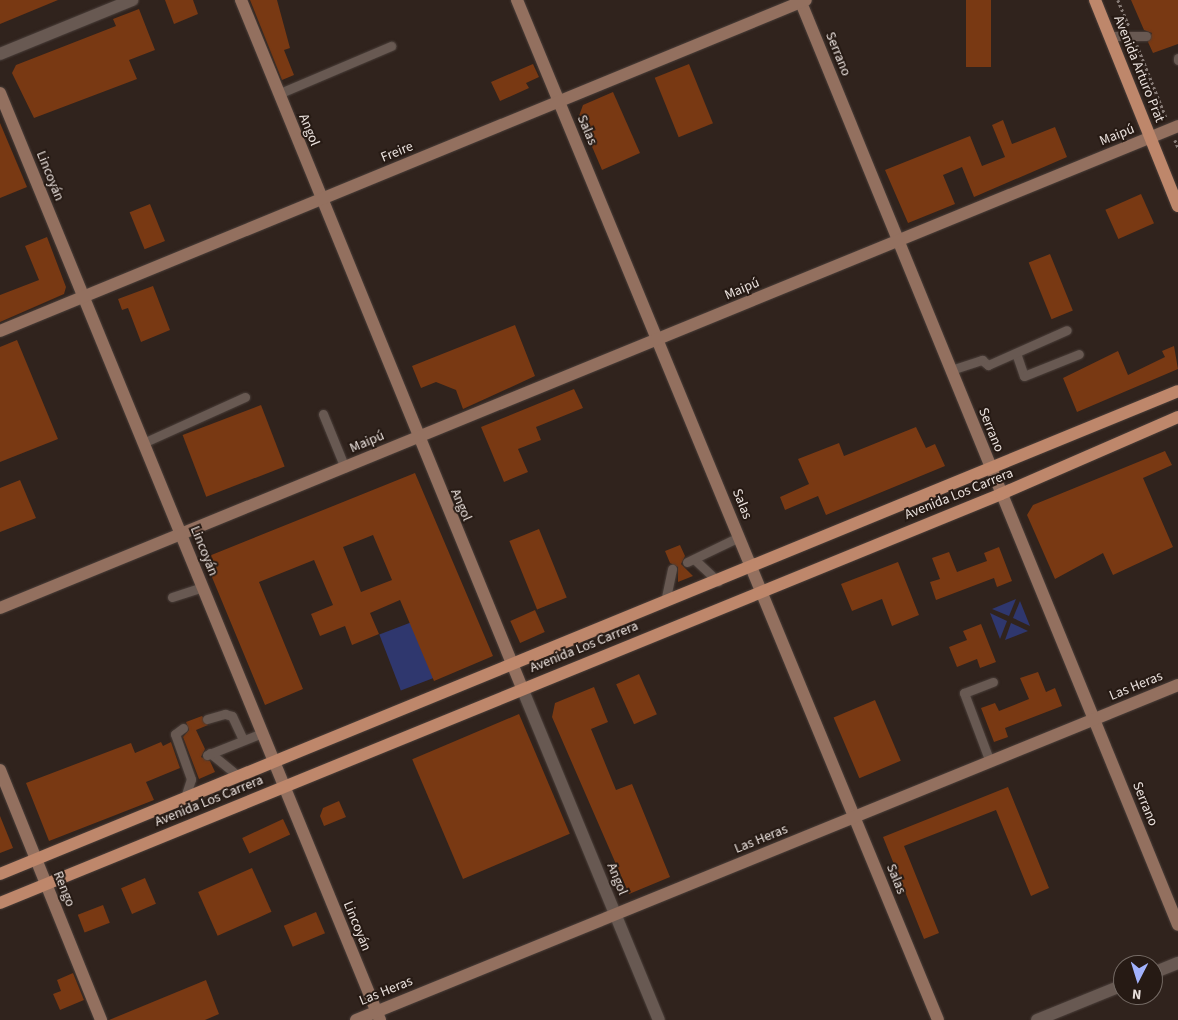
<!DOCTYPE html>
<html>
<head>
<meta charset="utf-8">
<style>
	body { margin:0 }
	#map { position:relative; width:1178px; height:1020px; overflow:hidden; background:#30231d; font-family:"Source Sans 3",sans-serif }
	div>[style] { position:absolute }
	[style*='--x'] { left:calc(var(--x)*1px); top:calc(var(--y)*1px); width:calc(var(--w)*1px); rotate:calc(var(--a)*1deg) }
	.green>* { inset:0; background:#2f376e; transform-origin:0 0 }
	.building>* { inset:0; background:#793913; transform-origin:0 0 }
	.path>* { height:2.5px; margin-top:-1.25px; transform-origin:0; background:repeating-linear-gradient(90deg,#867b76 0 2.5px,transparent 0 5px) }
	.roads { filter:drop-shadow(0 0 1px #4a3f3a) drop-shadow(0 0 1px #4a3f3a) }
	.lane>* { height:9px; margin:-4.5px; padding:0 4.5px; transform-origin:4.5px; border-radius:4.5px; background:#685952 }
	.street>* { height:12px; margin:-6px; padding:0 6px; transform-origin:6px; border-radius:6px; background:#685952 }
	.secondary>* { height:12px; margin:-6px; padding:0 6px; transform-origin:6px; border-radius:6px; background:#93705f }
	.primary>* { height:12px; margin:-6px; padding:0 6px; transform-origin:6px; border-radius:6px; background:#be876b }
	span { translate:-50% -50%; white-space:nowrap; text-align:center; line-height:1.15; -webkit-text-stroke:4px #261a14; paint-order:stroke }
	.street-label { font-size:14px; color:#eae1dd }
	.north { position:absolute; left:1113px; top:955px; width:50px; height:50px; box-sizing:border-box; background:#261a14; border:1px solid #746a64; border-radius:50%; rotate:185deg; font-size:14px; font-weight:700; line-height:20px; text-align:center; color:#eae1dd }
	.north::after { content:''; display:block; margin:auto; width:18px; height:22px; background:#a2b2fd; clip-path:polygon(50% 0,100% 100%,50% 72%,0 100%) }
</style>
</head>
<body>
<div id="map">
	<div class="green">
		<i style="clip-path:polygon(1016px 599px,1009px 616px,992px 609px)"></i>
		<i style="clip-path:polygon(1020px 601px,1030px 626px,1013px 618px)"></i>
		<i style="clip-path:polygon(990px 613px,1007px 621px,1000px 639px)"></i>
		<i style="left:412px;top:622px;width:60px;height:35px;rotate:69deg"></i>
		<i style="clip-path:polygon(1011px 623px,1028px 631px,1005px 640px)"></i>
	</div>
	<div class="building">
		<i style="clip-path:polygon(0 0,58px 0,0 24px)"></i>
		<i style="clip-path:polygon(165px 0,193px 0,198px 14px,174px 24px)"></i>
		<i style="clip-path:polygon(250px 0,277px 0,290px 48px,284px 50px,294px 75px,282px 80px)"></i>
		<i style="left:966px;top:0;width:25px;height:67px"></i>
		<i style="clip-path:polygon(1131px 0,1178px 0,1178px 44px,1153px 53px,1148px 42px,1152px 33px,1144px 30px)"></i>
		<i style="clip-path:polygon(139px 9px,155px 50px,129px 60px,137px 79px,34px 118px,12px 73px,16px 65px,116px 26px,113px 19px)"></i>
		<i style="clip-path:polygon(533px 64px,539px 77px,526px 83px,529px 88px,500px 101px,491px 82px)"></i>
		<i style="left:689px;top:64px;width:64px;height:37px;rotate:68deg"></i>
		<i style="clip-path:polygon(613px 92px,640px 153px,602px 170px,579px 116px,583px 105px)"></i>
		<i style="clip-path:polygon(1003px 120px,1012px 144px,1055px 127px,1067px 157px,974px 197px,962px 167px,943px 175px,955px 204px,908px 223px,885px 170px,970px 136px,982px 166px,1005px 157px,992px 125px)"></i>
		<i style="clip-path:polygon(0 123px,27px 187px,0 198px)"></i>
		<i style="left:1141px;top:194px;width:32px;height:39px;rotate:66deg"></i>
		<i style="left:150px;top:204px;width:40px;height:22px;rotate:68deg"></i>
		<i style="clip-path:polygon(47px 237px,66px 287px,64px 294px,0 322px,0 295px,39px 280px,25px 246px)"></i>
		<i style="left:1050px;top:254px;width:61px;height:23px;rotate:68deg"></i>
		<i style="clip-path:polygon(153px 286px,170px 330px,141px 342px,128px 308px,122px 310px,118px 299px)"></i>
		<i style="clip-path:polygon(515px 325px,535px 376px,463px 409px,456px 390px,436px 382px,421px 388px,412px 366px)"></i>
		<i style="clip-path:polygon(17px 340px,58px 439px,0 462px,0 347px)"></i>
		<i style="clip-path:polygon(1174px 346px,1178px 369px,1077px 412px,1063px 378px,1118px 351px,1128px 375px,1165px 357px,1162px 351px)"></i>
		<i style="clip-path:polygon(574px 389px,583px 408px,536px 427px,541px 440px,518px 449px,528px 472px,504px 482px,481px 427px)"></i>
		<i style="left:261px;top:405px;width:66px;height:84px;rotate:69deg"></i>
		<i style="clip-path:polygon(916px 427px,926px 448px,935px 444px,945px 466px,826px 515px,818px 496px,785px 510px,780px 497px,809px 484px,798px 459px,839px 443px,844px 456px)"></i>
		<i style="clip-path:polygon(1165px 451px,1172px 465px,1143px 478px,1173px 547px,1113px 575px,1103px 553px,1055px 579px,1027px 515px,1033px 505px)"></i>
		<i style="clip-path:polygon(evenodd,415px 473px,493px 656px,434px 681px,400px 600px,370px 613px,379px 634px,352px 645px,345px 626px,320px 636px,311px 614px,333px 605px,314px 560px,259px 582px,303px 689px,265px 705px,204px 558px,415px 473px,373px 535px,392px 580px,361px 592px,343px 547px,373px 535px)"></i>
		<i style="clip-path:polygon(20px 480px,36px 518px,0 532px,0 488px)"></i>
		<i style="left:539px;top:529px;width:74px;height:32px;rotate:68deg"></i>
		<i style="clip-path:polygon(680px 545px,685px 556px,681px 564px,693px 576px,678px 582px,678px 567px,670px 563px,665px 551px)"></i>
		<i style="clip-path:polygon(999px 547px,1012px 581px,997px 587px,994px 578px,936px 600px,930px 582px,940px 579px,932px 558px,949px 552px,957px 572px,987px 561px,984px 553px)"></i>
		<i style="clip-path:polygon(898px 562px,919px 615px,892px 626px,882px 599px,852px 611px,841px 584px)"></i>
		<i style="left:535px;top:610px;width:24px;height:27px;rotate:66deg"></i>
		<i style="clip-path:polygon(981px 624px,996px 662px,980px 668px,977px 659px,957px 667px,949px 647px,967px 640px,963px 631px)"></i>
		<i style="clip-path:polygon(1038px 672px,1046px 692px,1055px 688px,1062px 706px,1005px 728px,1008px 737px,994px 742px,981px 708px,995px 703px,999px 711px,1029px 699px,1020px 678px)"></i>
		<i style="left:639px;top:674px;width:44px;height:25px;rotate:66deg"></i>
		<i style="clip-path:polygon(594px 687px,608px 722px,591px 729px,616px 790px,632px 784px,670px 877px,629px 894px,552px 717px,555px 703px)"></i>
		<i style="left:875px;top:700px;width:66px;height:45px;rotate:67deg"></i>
		<i style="left:519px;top:714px;width:130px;height:116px;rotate:67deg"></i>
		<i style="clip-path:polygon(202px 716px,208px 725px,196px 730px,205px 749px,201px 757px,210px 761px,215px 772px,199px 779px,183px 737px,189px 730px,186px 722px)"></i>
		<i style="clip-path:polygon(161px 742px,163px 746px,171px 742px,180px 768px,146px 782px,154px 800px,49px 841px,26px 783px,131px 743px,135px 753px)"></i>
		<i style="clip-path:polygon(1008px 787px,1049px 888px,1031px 896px,996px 810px,904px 846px,939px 933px,924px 939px,883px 837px)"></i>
		<i style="clip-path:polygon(339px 801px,346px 817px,324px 826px,320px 816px,323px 808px)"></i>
		<i style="clip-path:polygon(0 816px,13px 848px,0 853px)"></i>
		<i style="left:283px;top:819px;width:17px;height:45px;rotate:65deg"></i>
		<i style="left:252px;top:868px;width:48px;height:59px;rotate:66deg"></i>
		<i style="left:145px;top:878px;width:28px;height:26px;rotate:67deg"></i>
		<i style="left:103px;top:905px;width:19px;height:27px;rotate:69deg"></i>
		<i style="left:316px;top:912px;width:23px;height:35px;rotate:67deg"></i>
		<i style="clip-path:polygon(73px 973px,84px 1000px,60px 1010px,53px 994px,61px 991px,57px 980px)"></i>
		<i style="clip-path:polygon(206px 980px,219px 1014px,205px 1020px,109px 1020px)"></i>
	</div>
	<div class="path">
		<i style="--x:1118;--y:0;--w:28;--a:67"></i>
		<i style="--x:1137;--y:45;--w:78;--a:68.1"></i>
		<i style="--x:1175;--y:140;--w:8;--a:67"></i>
	</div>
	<div class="roads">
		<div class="lane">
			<i style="--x:1110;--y:36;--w:36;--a:0"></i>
			<i style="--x:1178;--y:58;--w:2;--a:90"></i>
			<i style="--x:278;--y:94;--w:123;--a:-23"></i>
			<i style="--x:1016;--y:353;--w:24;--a:71"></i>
			<i style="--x:1024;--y:376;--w:59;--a:-21.8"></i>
			<i style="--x:951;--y:370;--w:33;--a:-18"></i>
			<i style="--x:982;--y:360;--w:8;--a:40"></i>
			<i style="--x:988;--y:365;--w:86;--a:-23.9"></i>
			<i style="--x:323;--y:414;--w:58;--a:67.8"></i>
			<i style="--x:143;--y:443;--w:112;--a:-24.3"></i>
			<i style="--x:694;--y:559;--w:33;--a:43"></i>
			<i style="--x:687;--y:562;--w:58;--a:-25.7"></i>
			<i style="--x:172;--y:597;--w:32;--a:-18"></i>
			<i style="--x:665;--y:602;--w:34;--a:-78"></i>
			<i style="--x:207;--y:719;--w:19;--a:-16"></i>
			<i style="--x:225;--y:714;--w:7;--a:16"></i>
			<i style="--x:232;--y:716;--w:26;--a:65"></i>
			<i style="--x:183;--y:728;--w:10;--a:143"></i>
			<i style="--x:175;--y:734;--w:48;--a:70.4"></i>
			<i style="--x:191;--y:779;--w:20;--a:108"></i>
			<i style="--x:210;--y:753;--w:36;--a:39"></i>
			<i style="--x:207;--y:755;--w:59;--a:-21.8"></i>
			<i style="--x:990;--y:762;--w:74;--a:-110.6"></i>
			<i style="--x:964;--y:693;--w:31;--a:-21"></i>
		</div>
		<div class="street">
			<i style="--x:0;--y:54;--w:143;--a:-22.2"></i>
			<i style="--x:522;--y:688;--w:359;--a:67.6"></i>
			<i style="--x:1153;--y:973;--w:27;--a:-22"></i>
			<i style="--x:1037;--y:1020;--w:93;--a:-22.1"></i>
		</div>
		<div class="secondary">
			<i style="--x:241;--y:0;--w:743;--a:67.78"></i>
			<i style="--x:517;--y:0;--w:1103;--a:67.57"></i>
			<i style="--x:800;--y:0;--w:999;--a:67.77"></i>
			<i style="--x:0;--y:93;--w:1002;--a:67.71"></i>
			<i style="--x:0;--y:331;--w:871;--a:-22.33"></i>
			<i style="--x:0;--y:608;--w:1273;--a:-22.25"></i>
			<i style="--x:0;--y:770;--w:270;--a:68"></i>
			<i style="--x:356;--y:1020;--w:888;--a:-22.17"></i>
		</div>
		<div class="primary">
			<i style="--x:1095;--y:0;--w:222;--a:68.1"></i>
			<i style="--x:0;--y:874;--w:1273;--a:-22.29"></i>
			<i style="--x:0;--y:903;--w:1081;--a:-22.22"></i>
			<i style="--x:1001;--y:494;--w:193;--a:-23.5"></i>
		</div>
	</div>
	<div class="street-label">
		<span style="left:838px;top:54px;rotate:68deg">Serrano</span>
		<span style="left:1139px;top:69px;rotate:68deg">Avenida Arturo Prat</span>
		<span style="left:309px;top:130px;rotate:68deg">Angol</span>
		<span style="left:587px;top:130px;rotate:67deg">Salas</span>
		<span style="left:1117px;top:135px;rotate:-22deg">Maipú</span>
		<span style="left:397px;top:152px;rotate:-22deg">Freire</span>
		<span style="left:50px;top:176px;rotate:68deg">Lincoyán</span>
		<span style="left:742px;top:289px;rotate:-23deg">Maipú</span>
		<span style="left:991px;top:430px;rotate:68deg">Serrano</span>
		<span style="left:367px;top:442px;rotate:-23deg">Maipú</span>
		<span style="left:959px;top:494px;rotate:-22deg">Avenida Los Carrera</span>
		<span style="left:742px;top:504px;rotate:68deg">Salas</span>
		<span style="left:461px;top:505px;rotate:67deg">Angol</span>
		<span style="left:204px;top:551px;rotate:68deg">Lincoyán</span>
		<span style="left:584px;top:647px;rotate:-22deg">Avenida Los Carrera</span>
		<span style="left:1136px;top:686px;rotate:-22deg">Las Heras</span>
		<span style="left:209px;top:801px;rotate:-22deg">Avenida Los Carrera</span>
		<span style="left:1145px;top:804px;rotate:68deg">Serrano</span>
		<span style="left:761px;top:839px;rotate:-22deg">Las Heras</span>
		<span style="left:617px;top:879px;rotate:68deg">Angol</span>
		<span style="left:896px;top:879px;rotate:68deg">Salas</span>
		<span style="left:64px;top:889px;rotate:68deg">Rengo</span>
		<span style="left:357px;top:926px;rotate:68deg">Lincoyán</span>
		<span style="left:386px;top:991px;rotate:-22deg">Las Heras</span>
	</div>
	<div class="north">N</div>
</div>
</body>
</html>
